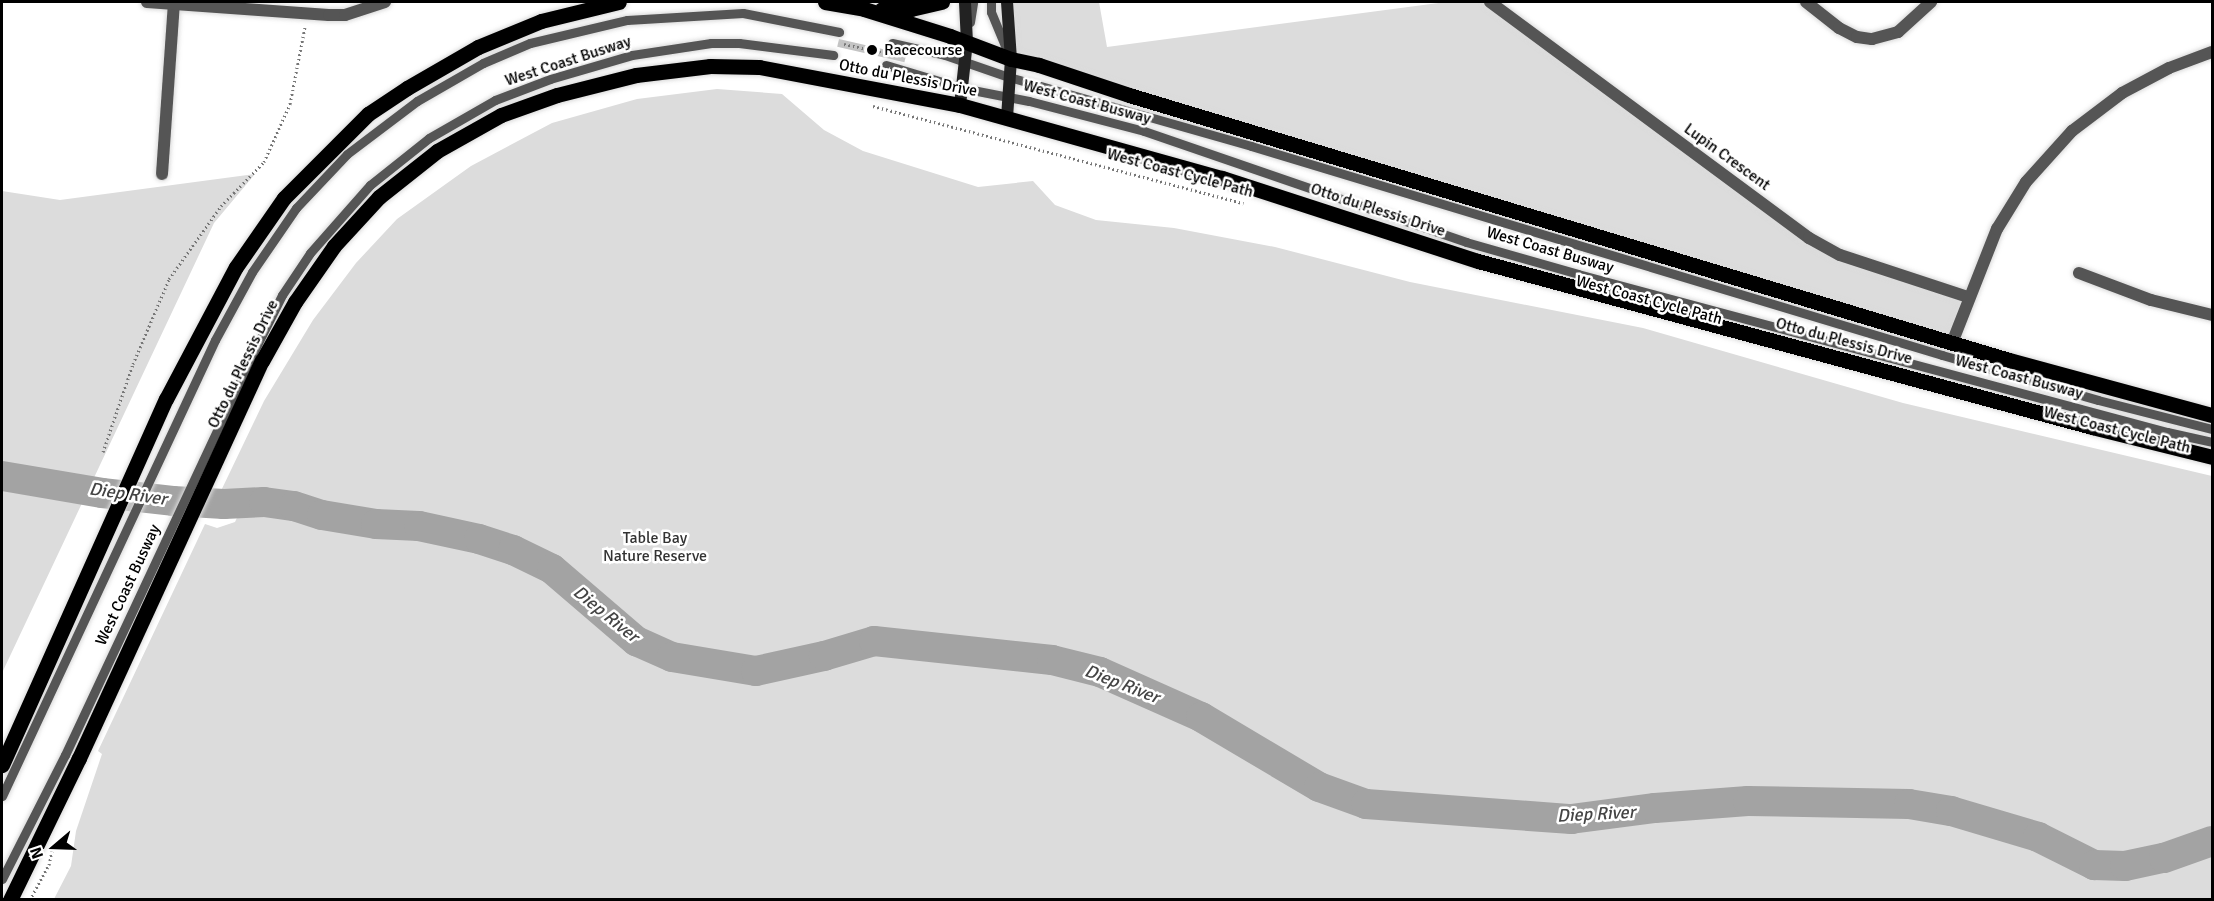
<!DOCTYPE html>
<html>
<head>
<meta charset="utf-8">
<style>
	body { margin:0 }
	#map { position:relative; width:2214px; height:901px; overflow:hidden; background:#fff; font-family:Signika,sans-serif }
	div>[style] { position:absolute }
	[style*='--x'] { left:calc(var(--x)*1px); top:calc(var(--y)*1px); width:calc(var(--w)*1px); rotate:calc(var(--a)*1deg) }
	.green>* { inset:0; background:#dcdcdc }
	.river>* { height:30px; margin:-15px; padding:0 15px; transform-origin:15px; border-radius:15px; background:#a3a3a3 }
	.building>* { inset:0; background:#c4c4c4; transform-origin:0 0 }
	.path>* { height:3px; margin-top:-1.5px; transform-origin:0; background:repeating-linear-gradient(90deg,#777 0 1.5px,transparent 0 4.5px) }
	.roads { filter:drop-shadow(0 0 2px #dbdbdb) drop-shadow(0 0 2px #dbdbdb) }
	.service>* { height:9px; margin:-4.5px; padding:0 4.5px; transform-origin:4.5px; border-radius:4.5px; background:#555 }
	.minor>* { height:12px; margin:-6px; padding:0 6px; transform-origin:6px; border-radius:6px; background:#555 }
	.tertiary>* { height:12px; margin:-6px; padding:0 6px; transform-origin:6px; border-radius:6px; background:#555 }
	.secondary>* { height:12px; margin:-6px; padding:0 6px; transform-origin:6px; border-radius:6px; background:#222 }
	.primary>* { height:15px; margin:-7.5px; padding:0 7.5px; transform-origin:7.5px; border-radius:7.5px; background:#000 }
	.dots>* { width:16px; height:16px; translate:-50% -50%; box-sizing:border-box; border:3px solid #fff; border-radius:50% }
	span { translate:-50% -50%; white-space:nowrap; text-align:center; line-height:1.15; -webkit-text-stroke:5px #fff; paint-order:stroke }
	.poi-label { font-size:16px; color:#000 }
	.left { translate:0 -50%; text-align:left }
	.street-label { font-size:16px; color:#000 }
	.park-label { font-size:16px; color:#333 }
	.water-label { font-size:18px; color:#444; font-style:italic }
	.frame { position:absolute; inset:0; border:3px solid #000; pointer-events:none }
	.north { position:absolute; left:24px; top:817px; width:60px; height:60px; -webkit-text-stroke:4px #fff; paint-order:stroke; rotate:251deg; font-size:16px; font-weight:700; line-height:24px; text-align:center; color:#000 }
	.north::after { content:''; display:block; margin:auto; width:21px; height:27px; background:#000; clip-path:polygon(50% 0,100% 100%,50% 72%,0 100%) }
</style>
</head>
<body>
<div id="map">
	<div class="green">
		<i style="clip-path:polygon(1007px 2px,1099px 2px,1107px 47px,1446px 2px,1490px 2px,1809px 238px,1968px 297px,1952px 343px,1011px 59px)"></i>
		<i style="clip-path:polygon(717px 89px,782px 94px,824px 130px,863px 151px,978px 187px,1033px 181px,1055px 205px,1096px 220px,1174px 228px,1275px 247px,1410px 282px,1643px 328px,1903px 403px,2212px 476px,2212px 899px,54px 899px,71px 866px,76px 831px,102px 754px,98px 751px,205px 524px,217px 528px,235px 522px,248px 494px,219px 495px,264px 401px,313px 320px,356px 263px,397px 219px,471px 166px,552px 123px,637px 99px)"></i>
		<i style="clip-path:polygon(255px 174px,214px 223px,2px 673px,2px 191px,60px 200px)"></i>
	</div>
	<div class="river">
		<i style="--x:2;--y:476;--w:101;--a:9.6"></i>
		<i style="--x:102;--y:493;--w:71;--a:6.4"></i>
		<i style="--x:173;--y:501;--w:51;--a:3.4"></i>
		<i style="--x:224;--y:504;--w:40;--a:-2.9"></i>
		<i style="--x:264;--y:502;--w:30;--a:8"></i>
		<i style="--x:294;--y:506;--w:29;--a:18"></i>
		<i style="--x:322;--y:515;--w:55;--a:9.5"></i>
		<i style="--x:376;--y:524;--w:43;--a:2.7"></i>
		<i style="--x:419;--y:526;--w:61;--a:12.2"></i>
		<i style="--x:479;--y:539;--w:36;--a:18"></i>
		<i style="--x:513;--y:550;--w:43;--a:26"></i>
		<i style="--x:552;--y:569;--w:111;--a:40.6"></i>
		<i style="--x:636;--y:641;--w:39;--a:24"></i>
		<i style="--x:672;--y:657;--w:85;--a:9.5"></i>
		<i style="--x:756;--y:671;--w:70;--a:-12.4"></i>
		<i style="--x:824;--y:656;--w:52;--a:-16.7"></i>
		<i style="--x:874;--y:641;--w:179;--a:6.1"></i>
		<i style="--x:1052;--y:660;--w:49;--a:14"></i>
		<i style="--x:1100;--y:672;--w:111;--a:24"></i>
		<i style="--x:1201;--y:717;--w:137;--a:30.7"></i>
		<i style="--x:1319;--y:787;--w:50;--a:19.9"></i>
		<i style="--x:1366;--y:804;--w:206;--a:4.2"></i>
		<i style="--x:1571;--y:819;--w:85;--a:-7.5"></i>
		<i style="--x:1655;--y:808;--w:93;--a:-4.3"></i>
		<i style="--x:1748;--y:801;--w:161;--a:1.1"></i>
		<i style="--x:1909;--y:804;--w:43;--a:9.5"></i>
		<i style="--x:1951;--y:811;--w:91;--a:16.6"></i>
		<i style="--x:2038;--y:837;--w:63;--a:26.6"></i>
		<i style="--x:2094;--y:865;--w:31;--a:2"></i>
		<i style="--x:2125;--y:866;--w:40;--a:-12"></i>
		<i style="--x:2164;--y:858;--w:51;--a:-19.5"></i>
	</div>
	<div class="building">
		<i style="left:839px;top:39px;width:69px;height:8px;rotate:13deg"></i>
	</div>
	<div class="path">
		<i style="--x:844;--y:44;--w:39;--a:12"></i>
		<i style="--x:873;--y:106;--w:383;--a:14.7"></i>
		<i style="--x:103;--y:452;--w:93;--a:-71.2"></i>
		<i style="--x:133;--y:364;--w:92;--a:-67"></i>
		<i style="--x:169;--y:279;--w:90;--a:-54.5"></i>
		<i style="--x:221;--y:206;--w:62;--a:-45.7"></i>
		<i style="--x:264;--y:162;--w:64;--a:-65.9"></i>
		<i style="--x:290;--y:104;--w:78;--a:-79"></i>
		<i style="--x:30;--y:900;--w:40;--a:-62"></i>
		<i style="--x:49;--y:865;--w:14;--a:-78"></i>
	</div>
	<div class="roads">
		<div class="service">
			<i style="--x:991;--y:2;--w:10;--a:90"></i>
			<i style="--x:991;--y:12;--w:44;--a:67.5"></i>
			<i style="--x:970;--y:22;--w:20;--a:-81"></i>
			<i style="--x:892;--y:43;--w:54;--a:12.8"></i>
			<i style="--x:945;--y:55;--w:68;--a:19"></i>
			<i style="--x:1009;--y:77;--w:252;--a:15.9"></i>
			<i style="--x:1251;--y:146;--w:722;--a:16.83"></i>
			<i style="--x:1942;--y:355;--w:162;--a:16.1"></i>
			<i style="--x:2098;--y:400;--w:118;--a:14.3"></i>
			<i style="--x:886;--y:65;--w:79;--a:16.8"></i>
			<i style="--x:962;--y:88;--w:68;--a:11"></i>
			<i style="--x:1029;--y:101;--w:119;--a:14.6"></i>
			<i style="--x:1144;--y:131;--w:341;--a:19"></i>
			<i style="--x:1466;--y:242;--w:116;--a:15.9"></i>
			<i style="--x:1578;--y:274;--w:610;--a:15.02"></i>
			<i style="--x:2167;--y:432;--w:46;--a:12.5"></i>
			<i style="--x:2;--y:796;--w:503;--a:-64.96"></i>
			<i style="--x:215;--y:340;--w:77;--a:-61.4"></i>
			<i style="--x:252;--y:272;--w:78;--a:-55.5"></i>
			<i style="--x:296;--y:208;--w:74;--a:-46.6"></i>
			<i style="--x:347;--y:154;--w:88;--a:-37.1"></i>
			<i style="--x:417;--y:101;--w:76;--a:-29.9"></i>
			<i style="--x:483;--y:63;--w:51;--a:-23.1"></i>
			<i style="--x:530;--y:43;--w:100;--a:-13.3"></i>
			<i style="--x:627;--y:20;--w:116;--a:-3.5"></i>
			<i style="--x:743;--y:13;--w:98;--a:11.2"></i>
			<i style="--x:2;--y:879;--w:139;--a:-63.1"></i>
			<i style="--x:65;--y:755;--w:442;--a:-64.9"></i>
			<i style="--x:252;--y:355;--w:67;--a:-63.4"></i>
			<i style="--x:282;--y:295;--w:50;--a:-56.3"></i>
			<i style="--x:310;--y:253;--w:91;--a:-48.6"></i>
			<i style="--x:370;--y:185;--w:75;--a:-38.5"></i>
			<i style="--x:429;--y:138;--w:76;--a:-29.9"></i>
			<i style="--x:495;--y:100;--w:59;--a:-20.9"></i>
			<i style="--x:550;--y:79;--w:85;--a:-16.3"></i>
			<i style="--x:632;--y:55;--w:80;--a:-8.6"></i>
			<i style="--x:711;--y:43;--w:28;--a:0"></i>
			<i style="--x:739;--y:43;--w:95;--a:7.3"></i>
		</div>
		<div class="minor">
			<i style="--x:1490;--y:2;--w:397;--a:36.5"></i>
			<i style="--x:1809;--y:238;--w:35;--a:29"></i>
			<i style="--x:1840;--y:255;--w:135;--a:18.2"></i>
			<i style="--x:1806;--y:2;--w:42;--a:38.2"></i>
			<i style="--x:1839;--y:28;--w:20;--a:27"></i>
			<i style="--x:1857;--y:37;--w:15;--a:8"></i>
			<i style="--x:1872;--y:39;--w:27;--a:-15"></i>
			<i style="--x:1898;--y:32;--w:45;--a:-42.3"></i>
			<i style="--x:162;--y:174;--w:170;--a:-86"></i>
			<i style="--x:2079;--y:273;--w:77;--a:20.6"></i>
			<i style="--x:2151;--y:300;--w:63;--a:13.8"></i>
			<i style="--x:1952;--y:343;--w:123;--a:-68.5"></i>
			<i style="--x:1997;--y:229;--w:55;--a:-58.3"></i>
			<i style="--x:2026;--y:182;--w:69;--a:-48"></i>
			<i style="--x:2072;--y:131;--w:63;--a:-37.2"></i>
			<i style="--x:2122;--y:93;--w:53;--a:-28"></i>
			<i style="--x:2169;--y:68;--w:46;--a:-20.4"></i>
		</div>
		<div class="tertiary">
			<i style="--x:147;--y:2;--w:182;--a:4.1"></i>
			<i style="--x:329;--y:15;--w:16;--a:0"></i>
			<i style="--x:345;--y:15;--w:42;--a:-18"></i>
		</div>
		<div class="secondary">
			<i style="--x:1007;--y:2;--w:57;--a:86"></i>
			<i style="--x:1011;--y:59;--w:59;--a:93.9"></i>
			<i style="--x:960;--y:105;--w:63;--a:-83.7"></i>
			<i style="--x:967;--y:42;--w:40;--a:-92.9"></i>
		</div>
		<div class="primary">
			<i style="--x:825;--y:2;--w:40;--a:10"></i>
			<i style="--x:864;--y:9;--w:90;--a:17.4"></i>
			<i style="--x:950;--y:36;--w:65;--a:20.7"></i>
			<i style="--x:1011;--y:59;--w:29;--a:12"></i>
			<i style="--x:1039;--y:65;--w:95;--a:18.4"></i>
			<i style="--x:1129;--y:95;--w:919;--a:16.76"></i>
			<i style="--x:2009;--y:360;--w:210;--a:15.2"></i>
			<i style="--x:882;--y:9;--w:29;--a:0"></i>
			<i style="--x:911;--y:9;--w:32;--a:-13"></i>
			<i style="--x:2;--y:765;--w:401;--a:-65.9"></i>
			<i style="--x:166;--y:399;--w:149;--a:-62.1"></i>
			<i style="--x:236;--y:267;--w:84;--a:-55.2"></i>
			<i style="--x:284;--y:198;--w:119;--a:-45"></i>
			<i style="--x:368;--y:114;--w:47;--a:-33.7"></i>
			<i style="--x:407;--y:88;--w:82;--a:-30"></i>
			<i style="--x:478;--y:47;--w:68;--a:-22.4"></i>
			<i style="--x:541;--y:21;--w:80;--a:-13.7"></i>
			<i style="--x:10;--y:900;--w:158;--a:-64.1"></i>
			<i style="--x:79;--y:758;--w:437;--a:-65.3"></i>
			<i style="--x:262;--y:361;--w:68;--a:-60.8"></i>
			<i style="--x:295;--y:302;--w:68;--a:-55.1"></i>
			<i style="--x:334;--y:246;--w:67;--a:-47.4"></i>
			<i style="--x:379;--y:197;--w:74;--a:-38.4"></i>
			<i style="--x:437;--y:151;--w:73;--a:-29.4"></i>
			<i style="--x:501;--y:115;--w:59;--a:-19.7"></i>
			<i style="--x:557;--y:95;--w:81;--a:-14.2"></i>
			<i style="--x:636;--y:75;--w:75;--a:-6.9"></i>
			<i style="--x:710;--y:66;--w:49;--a:1.2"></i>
			<i style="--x:759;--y:67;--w:205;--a:10.7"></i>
			<i style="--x:960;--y:105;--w:272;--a:15.6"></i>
			<i style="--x:1222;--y:178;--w:269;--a:18"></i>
			<i style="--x:1478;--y:261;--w:636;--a:15.13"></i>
			<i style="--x:2092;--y:427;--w:124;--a:14"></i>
		</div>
	</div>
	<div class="dots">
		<i style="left:872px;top:50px;background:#000"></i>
	</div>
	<div class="poi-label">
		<span class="left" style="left:884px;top:50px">Racecourse</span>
	</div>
	<div class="street-label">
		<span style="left:568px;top:61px;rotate:-18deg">West Coast Busway</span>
		<span style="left:908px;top:78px;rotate:11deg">Otto du Plessis Drive</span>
		<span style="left:1087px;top:102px;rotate:15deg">West Coast Busway</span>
		<span style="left:1727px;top:157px;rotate:36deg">Lupin Crescent</span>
		<span style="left:1180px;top:173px;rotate:15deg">West Coast Cycle Path</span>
		<span style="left:1378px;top:210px;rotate:18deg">Otto du Plessis Drive</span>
		<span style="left:1550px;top:250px;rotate:16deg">West Coast Busway</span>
		<span style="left:1649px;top:300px;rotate:15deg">West Coast Cycle Path</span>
		<span style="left:1844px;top:341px;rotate:15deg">Otto du Plessis Drive</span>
		<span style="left:243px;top:364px;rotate:-64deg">Otto du Plessis Drive</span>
		<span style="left:2019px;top:377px;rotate:15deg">West Coast Busway</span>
		<span style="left:2117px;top:430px;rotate:14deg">West Coast Cycle Path</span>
		<span style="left:128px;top:585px;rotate:-65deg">West Coast Busway</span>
	</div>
	<div class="park-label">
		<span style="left:655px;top:547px">Table Bay<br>Nature Reserve</span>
	</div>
	<div class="water-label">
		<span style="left:128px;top:494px;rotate:8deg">Diep River</span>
		<span style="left:606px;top:614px;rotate:39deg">Diep River</span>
		<span style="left:1122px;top:684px;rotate:21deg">Diep River</span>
		<span style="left:1596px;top:814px;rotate:-3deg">Diep River</span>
	</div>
	<div class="frame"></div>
	<div class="north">N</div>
</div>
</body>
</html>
